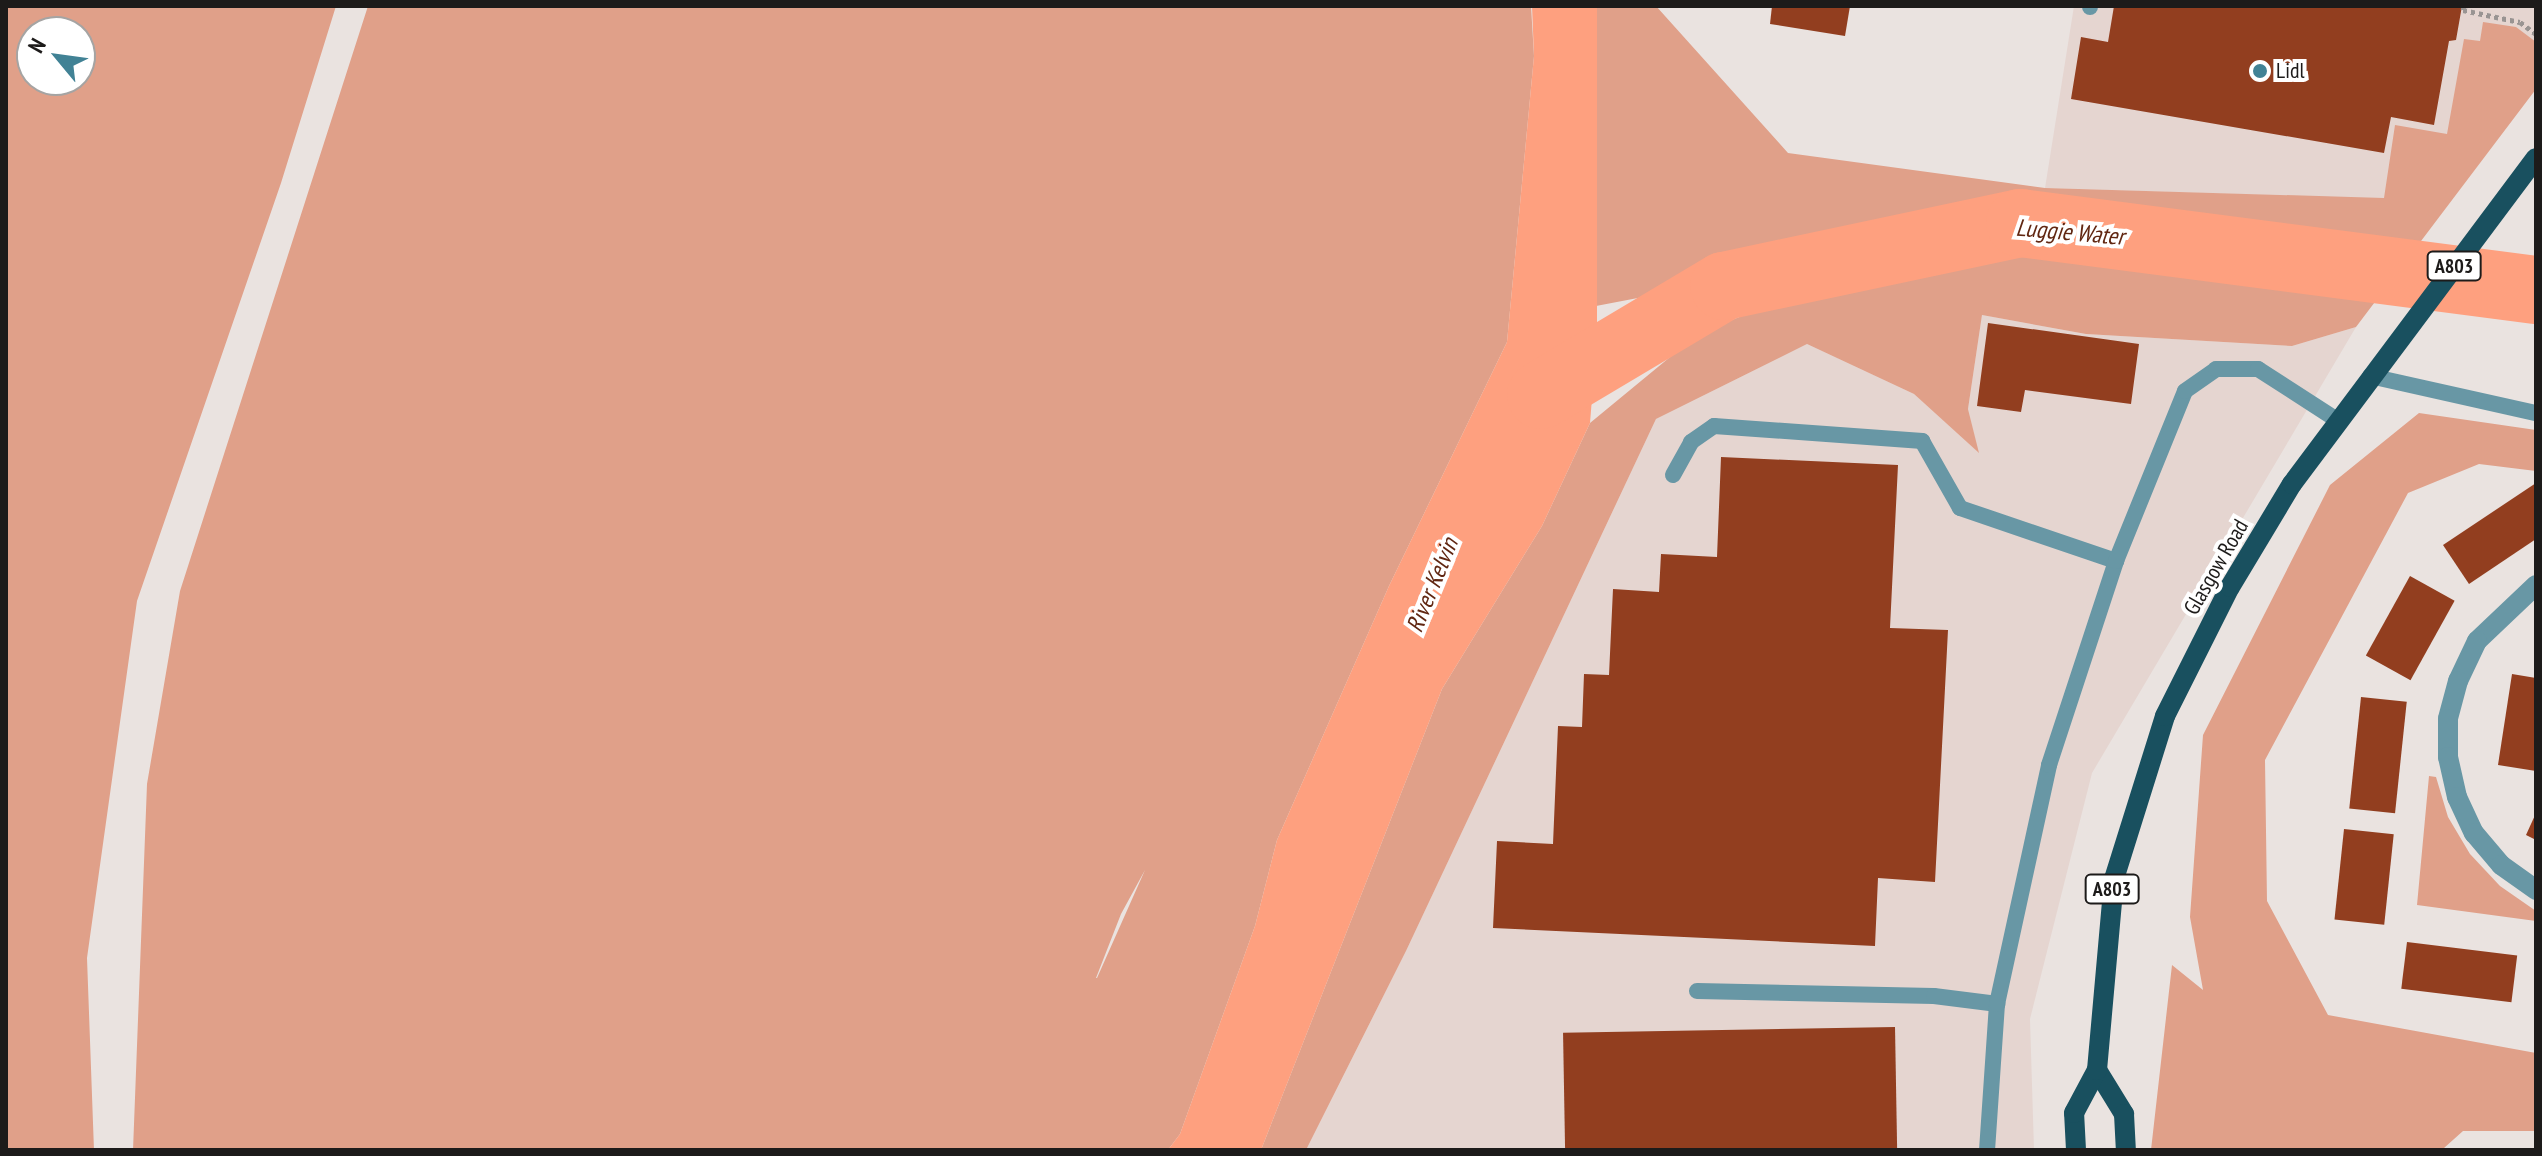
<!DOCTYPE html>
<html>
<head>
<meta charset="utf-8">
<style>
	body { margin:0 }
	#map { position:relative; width:2542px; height:1156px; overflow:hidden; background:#eae3e0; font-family:"PT Sans Narrow",sans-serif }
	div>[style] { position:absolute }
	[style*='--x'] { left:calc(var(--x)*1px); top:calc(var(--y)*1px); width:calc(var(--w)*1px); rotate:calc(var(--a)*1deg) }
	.built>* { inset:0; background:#e5d5d0 }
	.green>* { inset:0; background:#e0a089 }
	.water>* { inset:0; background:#fea07f }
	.river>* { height:68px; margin:-34px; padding:0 34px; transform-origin:34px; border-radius:34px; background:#fea07f }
	.building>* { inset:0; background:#923e1f; transform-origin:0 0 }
	.path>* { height:5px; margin-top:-2.5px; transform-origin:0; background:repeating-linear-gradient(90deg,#999492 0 4px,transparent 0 8px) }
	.service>* { height:16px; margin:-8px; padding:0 8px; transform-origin:8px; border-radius:8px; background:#6897a5 }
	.minor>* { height:20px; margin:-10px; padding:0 10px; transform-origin:10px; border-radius:10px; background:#6897a5 }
	.primary>* { height:20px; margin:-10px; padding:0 10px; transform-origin:10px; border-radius:10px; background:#19505f }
	.dots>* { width:22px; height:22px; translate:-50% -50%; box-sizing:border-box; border:4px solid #fff; border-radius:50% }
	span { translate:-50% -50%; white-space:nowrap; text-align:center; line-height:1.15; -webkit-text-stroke:8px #fff; paint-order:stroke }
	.shield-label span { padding:2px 6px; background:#fff; border:2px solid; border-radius:6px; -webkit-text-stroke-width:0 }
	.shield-label { font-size:20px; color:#1d1b1a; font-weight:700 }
	.poi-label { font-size:22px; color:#1d1b1a }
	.left { translate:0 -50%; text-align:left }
	.street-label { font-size:22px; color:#1d1b1a }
	.water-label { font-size:24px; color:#612712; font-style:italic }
	.frame { position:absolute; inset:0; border:8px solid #1d1b1a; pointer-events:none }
	.north { position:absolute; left:16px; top:16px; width:80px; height:80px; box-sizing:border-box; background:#fff; border:2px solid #a5a4a3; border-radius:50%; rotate:299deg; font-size:22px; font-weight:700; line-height:32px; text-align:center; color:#1d1b1a }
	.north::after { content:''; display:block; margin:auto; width:28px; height:36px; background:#418295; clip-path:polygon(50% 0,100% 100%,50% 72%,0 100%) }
</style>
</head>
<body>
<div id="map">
	<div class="built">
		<i style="clip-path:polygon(2074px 6px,2536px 6px,2536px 89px,2450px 201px,2045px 188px)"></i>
		<i style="clip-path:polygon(1982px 315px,2086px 334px,2292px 346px,2356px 327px,2092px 773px,2030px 1019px,2034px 1150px,1306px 1150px,1406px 951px,1656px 419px,1807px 344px,1914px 394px,1978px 452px,1968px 409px)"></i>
	</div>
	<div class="green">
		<i style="clip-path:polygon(evenodd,6px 6px,336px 6px,281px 183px,137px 601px,87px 958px,94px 1150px,6px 1150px,6px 6px,80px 32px,80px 80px,32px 80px,32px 32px,80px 32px)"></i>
		<i style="clip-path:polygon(evenodd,368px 6px,1531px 6px,1534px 56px,1507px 342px,1389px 586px,1277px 840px,1255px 926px,1180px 1134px,1168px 1150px,133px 1150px,147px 784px,180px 591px,368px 6px,1145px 870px,1097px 978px,1096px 978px,1121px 914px,1145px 870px)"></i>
		<i style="clip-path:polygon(1597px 6px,1656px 6px,1788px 153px,2045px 188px,2384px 198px,2395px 125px,2447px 134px,2464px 39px,2480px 41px,2483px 22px,2516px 27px,2536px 42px,2536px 89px,2356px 327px,2292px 346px,2086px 334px,1982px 315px,1968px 409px,1979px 453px,1914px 394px,1807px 344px,1656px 419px,1406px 951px,1306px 1150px,1261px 1150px,1442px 689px,1542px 526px,1590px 423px,1698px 334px,1805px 290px,1785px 246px,1643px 297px,1596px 306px)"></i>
		<i style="clip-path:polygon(2419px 413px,2536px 430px,2536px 471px,2479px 464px,2408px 493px,2265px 760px,2267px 901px,2328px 1015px,2536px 1053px,2536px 1131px,2463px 1131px,2444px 1148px,2447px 1150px,2151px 1150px,2172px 965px,2203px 990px,2190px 917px,2203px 735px,2330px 485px)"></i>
		<i style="clip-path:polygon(2429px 776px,2436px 777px,2448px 817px,2470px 854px,2500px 886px,2536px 911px,2536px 921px,2417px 905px)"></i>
	</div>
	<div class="water">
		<i style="clip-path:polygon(1532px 6px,1597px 6px,1597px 336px,1590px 423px,1542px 526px,1442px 689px,1261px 1150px,1168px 1150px,1180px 1134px,1255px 926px,1277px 840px,1389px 586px,1507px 342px,1534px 56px)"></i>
	</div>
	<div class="river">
		<i style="--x:1541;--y:395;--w:213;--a:-30.8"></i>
		<i style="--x:1724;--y:286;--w:303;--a:-12"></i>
		<i style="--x:2020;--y:223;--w:520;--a:7.4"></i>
	</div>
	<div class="building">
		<i style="clip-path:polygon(1772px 6px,1850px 6px,1845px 36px,1770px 24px)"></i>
		<i style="clip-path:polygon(2114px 6px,2462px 6px,2456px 40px,2449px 41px,2434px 125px,2391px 117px,2384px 153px,2071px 99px,2081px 37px,2108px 42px)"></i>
		<i style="clip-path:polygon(1988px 323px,2139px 344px,2131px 404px,2025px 390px,2021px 412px,1977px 406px)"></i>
		<i style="clip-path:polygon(1721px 457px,1898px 465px,1890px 628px,1948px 630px,1935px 882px,1878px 878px,1875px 946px,1493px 928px,1497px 841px,1553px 844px,1558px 726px,1582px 727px,1584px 674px,1609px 675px,1613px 589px,1659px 592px,1661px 554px,1717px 557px)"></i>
		<i style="clip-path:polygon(2536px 483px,2536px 539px,2469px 584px,2443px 545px)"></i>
		<i style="left:2410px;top:576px;width:51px;height:91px;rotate:29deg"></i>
		<i style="clip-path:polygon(2512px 674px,2536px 678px,2536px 771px,2498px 765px)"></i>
		<i style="left:2361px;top:697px;width:46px;height:112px;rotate:6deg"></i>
		<i style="clip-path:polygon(2536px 813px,2536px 840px,2526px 835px)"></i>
		<i style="left:2344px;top:829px;width:50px;height:91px;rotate:6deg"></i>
		<i style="left:2407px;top:942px;width:111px;height:47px;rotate:7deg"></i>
		<i style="left:1895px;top:1027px;width:123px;height:332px;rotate:89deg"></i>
	</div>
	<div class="path">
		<i style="--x:2464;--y:6;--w:4;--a:104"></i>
		<i style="--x:2463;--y:10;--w:58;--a:11.9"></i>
		<i style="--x:2520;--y:22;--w:20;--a:37"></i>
	</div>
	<div class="service">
		<i style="--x:2090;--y:7;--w:1;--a:-90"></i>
		<i style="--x:2370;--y:376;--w:170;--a:12.6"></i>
		<i style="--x:1673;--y:475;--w:38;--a:-61"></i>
		<i style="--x:1691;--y:442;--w:28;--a:-35"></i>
		<i style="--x:1714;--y:426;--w:209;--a:4.1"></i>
		<i style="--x:1922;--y:441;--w:77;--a:60.4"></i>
		<i style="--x:1960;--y:508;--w:165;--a:18.8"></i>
		<i style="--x:1697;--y:991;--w:237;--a:1.2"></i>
		<i style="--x:1934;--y:996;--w:64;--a:7.2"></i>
		<i style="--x:1997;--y:1004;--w:146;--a:93.9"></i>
		<i style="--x:1997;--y:1004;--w:245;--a:-77.7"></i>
		<i style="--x:2049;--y:765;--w:215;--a:-71.8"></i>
		<i style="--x:2116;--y:561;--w:183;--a:-67.9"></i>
		<i style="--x:2185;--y:391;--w:38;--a:-35"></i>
		<i style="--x:2216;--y:369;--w:42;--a:0"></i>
		<i style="--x:2258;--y:369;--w:94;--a:32.8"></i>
	</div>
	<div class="minor">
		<i style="--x:2536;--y:585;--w:81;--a:136.5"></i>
		<i style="--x:2477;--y:641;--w:44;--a:115.4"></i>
		<i style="--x:2458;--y:681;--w:39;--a:105"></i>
		<i style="--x:2448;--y:719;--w:38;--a:90"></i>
		<i style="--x:2448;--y:757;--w:41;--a:77.3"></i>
		<i style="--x:2457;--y:797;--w:40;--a:65"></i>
		<i style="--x:2474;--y:833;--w:42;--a:49.8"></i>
		<i style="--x:2501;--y:865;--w:43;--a:35.5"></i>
	</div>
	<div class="primary">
		<i style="--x:2097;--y:1070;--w:52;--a:58.5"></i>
		<i style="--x:2124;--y:1114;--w:36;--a:87"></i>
		<i style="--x:2076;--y:1150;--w:37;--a:-93"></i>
		<i style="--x:2074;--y:1113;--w:49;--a:-61.9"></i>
		<i style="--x:2097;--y:1070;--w:192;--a:-84.9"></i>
		<i style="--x:2114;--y:879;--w:171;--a:-72.6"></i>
		<i style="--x:2165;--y:716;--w:144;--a:-63.3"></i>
		<i style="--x:2230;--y:587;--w:120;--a:-59"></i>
		<i style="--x:2292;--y:484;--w:407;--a:-53.2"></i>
	</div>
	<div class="dots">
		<i style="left:2260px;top:71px;background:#418295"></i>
	</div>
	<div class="shield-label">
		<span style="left:2454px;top:266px">A803</span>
		<span style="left:2112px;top:889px">A803</span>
	</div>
	<div class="poi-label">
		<span class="left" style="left:2276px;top:71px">Lidl</span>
	</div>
	<div class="street-label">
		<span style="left:2216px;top:567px;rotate:-60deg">Glasgow Road</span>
	</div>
	<div class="water-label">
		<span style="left:2070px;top:232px;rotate:5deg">Luggie Water</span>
		<span style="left:1432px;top:585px;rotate:-68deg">River Kelvin</span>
	</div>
	<div class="frame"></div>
	<div class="north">N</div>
</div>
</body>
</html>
